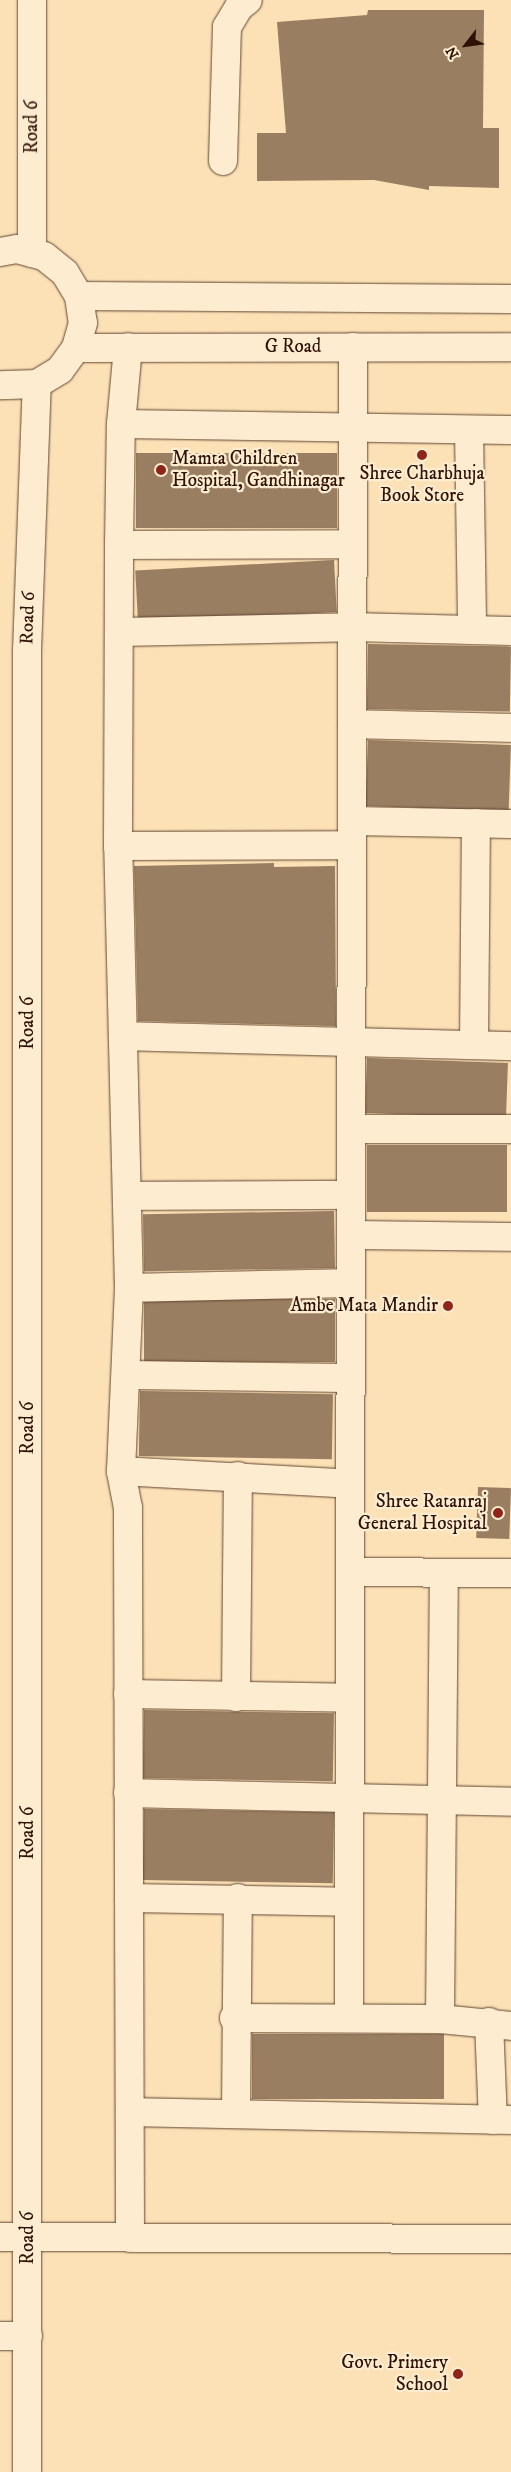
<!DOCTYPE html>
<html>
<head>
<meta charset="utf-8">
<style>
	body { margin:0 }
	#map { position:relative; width:511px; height:2472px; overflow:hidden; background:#fce1b6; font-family:"IM FELL DW Pica",serif }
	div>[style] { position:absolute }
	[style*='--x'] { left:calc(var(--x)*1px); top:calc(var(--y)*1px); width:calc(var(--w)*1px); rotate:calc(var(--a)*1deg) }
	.building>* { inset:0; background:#9a7e62; transform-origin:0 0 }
	.roads { filter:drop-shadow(0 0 1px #624632) drop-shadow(0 0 1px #624632) }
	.street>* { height:28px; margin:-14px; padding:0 14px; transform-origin:14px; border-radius:14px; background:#fdecd0 }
	.secondary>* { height:28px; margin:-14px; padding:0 14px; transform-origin:14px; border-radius:14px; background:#fdecd0 }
	.dots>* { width:14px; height:14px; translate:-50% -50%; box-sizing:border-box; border:2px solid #fdecd0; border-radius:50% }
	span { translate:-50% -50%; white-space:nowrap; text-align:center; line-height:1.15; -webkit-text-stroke:4.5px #fdecd0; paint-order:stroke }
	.street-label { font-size:19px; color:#2f1206 }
	.poi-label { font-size:19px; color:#2f1206 }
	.left { translate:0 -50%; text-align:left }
	.right { translate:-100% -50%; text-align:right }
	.north { position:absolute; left:441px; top:20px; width:50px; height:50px; -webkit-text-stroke:4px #fdecd0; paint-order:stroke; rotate:240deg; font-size:14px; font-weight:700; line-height:20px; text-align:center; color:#2f1206 }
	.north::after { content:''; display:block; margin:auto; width:18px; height:22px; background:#2f1206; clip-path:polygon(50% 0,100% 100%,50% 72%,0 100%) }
</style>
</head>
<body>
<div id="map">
	<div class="building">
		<i style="clip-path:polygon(368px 10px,484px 10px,483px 128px,499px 128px,499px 188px,429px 186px,429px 190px,374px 180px,257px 181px,257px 133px,286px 133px,277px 22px,367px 15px)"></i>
		<i style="left:337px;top:453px;width:75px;height:201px;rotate:90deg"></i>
		<i style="left:334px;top:560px;width:52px;height:199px;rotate:87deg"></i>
		<i style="left:368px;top:644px;width:143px;height:65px;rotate:1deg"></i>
		<i style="left:368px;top:740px;width:143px;height:66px;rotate:2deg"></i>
		<i style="clip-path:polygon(274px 863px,274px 867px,335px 866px,336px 1026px,138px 1021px,134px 866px)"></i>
		<i style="left:367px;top:1058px;width:141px;height:55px;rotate:2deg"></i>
		<i style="left:367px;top:1145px;width:140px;height:67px"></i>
		<i style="left:334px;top:1211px;width:57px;height:191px;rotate:89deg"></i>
		<i style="left:335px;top:1299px;width:63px;height:191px;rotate:90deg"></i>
		<i style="left:140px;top:1391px;width:193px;height:65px;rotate:1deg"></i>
		<i style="left:478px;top:1487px;width:33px;height:51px;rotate:2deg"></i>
		<i style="left:144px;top:1710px;width:190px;height:68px;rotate:1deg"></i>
		<i style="left:144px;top:1809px;width:190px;height:71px;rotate:1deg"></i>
		<i style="left:252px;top:2034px;width:192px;height:65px"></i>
	</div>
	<div class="roads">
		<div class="street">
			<i style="--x:223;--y:161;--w:134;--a:-88.3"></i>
			<i style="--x:227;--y:27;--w:23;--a:-59"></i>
			<i style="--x:239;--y:7;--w:11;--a:-38"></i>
			<i style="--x:121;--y:424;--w:390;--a:0.9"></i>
			<i style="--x:469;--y:430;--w:200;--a:89.1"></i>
			<i style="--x:119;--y:545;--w:233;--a:-0.2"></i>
			<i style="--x:120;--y:632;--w:232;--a:-1.2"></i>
			<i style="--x:352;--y:627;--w:159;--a:1.4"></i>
			<i style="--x:352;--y:724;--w:159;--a:1.4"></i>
			<i style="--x:352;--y:821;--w:159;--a:1.1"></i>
			<i style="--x:118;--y:846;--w:233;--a:-0.2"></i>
			<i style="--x:123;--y:1036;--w:388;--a:1.5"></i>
			<i style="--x:474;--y:1045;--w:222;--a:-89.5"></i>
			<i style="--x:351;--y:1129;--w:160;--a:0"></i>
			<i style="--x:127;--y:1196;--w:222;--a:-0.3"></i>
			<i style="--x:351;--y:1235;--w:160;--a:0.7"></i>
			<i style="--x:129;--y:1288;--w:220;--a:-1.3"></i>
			<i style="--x:127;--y:1375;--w:221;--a:0.8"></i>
			<i style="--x:121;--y:1471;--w:183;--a:-87.5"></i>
			<i style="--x:129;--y:1288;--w:442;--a:-91.4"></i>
			<i style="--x:118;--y:846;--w:301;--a:-89.8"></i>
			<i style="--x:119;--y:545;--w:121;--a:-89.1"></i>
			<i style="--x:121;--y:424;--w:77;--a:-84.8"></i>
			<i style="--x:350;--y:1572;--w:161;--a:0.4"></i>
			<i style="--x:128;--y:1694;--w:221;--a:1"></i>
			<i style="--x:236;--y:1697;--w:221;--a:-89.5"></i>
			<i style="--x:128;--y:1793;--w:383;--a:1.3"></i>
			<i style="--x:129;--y:1898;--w:220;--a:1"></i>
			<i style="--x:349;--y:2017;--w:1670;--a:-89.86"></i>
			<i style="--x:234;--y:2018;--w:206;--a:0.3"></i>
			<i style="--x:440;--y:2019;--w:71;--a:5.6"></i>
			<i style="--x:440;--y:2019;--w:446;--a:-89.5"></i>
			<i style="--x:489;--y:2022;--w:98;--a:87.7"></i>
			<i style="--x:130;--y:2112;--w:381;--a:1.2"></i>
			<i style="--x:236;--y:2113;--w:215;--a:-89.5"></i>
			<i style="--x:0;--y:2237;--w:511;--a:0.22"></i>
			<i style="--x:130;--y:2238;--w:730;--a:-90.16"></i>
			<i style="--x:128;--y:1508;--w:38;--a:-101"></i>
			<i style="--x:121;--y:1471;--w:229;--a:3.2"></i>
			<i style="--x:0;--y:2336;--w:28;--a:0"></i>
		</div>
		<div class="secondary">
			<i style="--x:0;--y:252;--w:17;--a:-10"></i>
			<i style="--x:17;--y:249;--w:28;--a:15"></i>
			<i style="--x:44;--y:256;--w:27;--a:39"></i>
			<i style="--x:65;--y:273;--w:27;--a:59"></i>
			<i style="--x:79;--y:296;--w:27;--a:82"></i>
			<i style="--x:83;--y:323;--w:26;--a:106"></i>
			<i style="--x:76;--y:348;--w:27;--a:126"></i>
			<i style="--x:60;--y:370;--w:27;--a:149"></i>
			<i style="--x:37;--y:384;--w:37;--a:178"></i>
			<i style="--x:32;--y:253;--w:253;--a:-90"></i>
			<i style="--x:79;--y:296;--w:432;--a:0.4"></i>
			<i style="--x:76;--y:348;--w:435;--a:-0.1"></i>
			<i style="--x:27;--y:2472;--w:1821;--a:-90"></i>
			<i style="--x:27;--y:651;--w:267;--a:-87.9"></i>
		</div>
	</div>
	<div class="dots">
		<i style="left:422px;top:455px;background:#8f2418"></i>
		<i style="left:161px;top:470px;background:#8f2418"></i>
		<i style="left:448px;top:1306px;background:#8f2418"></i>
		<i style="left:498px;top:1513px;background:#8f2418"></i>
		<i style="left:458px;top:2374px;background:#8f2418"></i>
	</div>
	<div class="street-label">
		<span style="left:32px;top:127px;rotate:-90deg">Road 6</span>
		<span style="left:293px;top:347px">G Road</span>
		<span style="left:28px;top:618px;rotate:-88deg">Road 6</span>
		<span style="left:28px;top:1023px;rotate:-90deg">Road 6</span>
		<span style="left:28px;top:1428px;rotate:-90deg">Road 6</span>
		<span style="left:28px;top:1833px;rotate:-90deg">Road 6</span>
		<span style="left:28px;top:2238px;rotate:-90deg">Road 6</span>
	</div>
	<div class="poi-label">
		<span class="left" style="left:172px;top:470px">Mamta Children<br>Hospital, Gandhinagar</span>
		<span style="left:422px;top:485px">Shree Charbhuja<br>Book Store</span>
		<span class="right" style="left:438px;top:1306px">Ambe Mata Mandir</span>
		<span class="right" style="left:487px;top:1513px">Shree Ratanraj<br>General Hospital</span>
		<span class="right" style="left:448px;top:2374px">Govt. Primery<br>School</span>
	</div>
	<div class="north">N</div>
</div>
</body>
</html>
